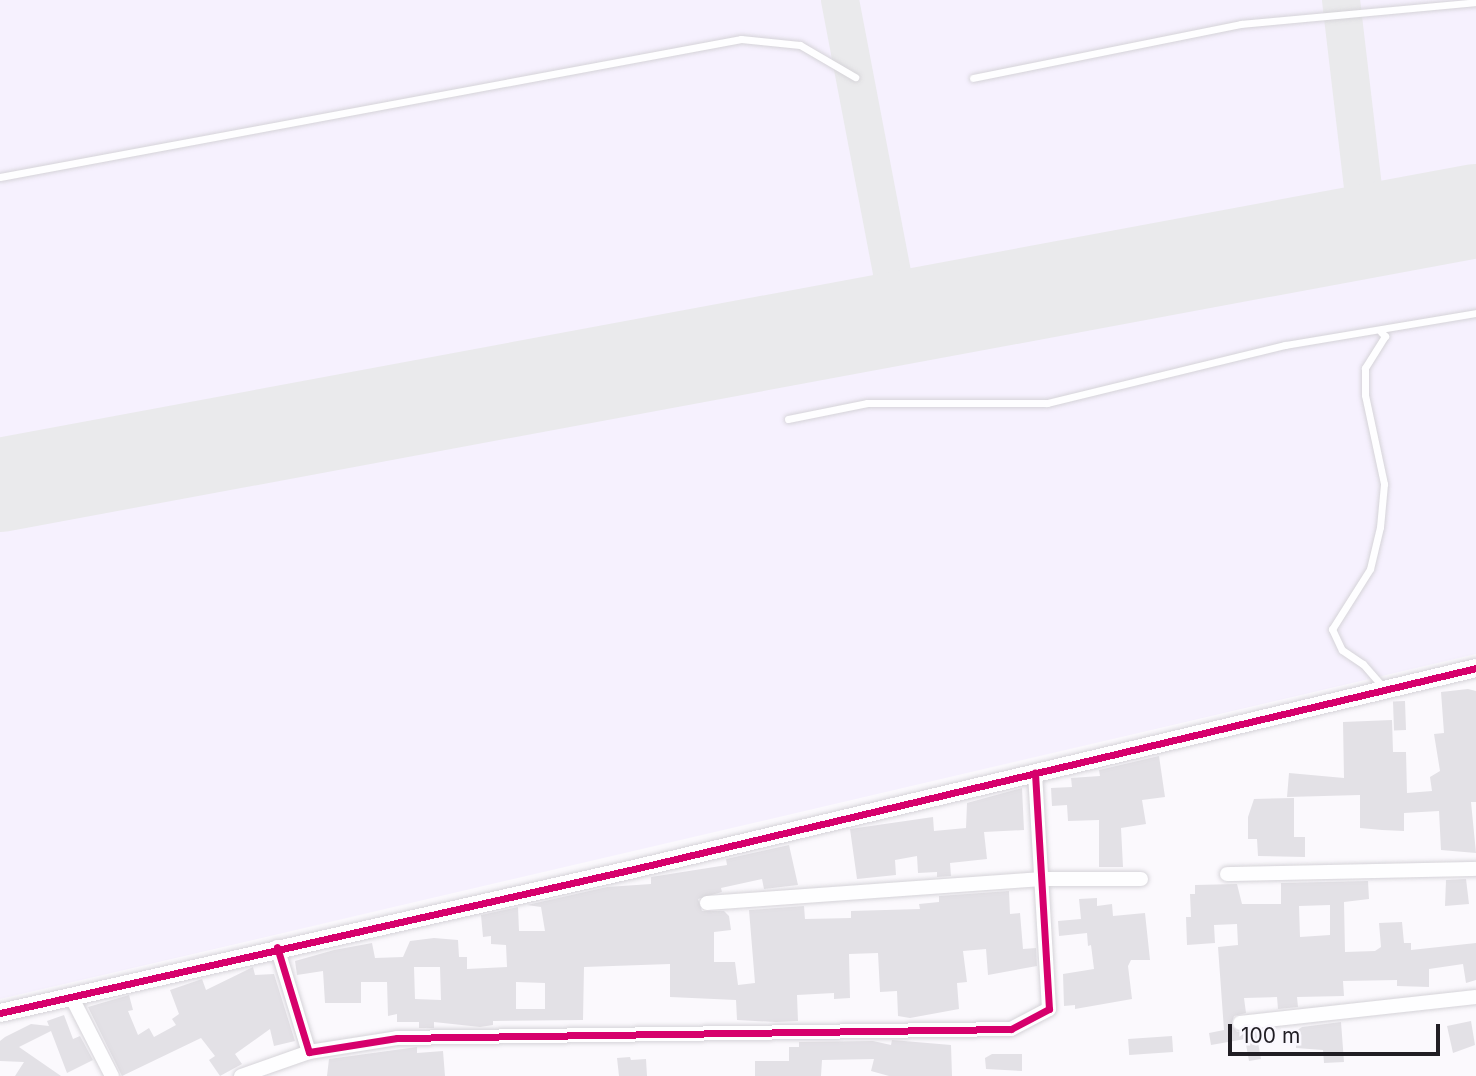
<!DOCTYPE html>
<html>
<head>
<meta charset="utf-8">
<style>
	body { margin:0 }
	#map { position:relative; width:1476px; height:1076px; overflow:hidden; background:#fbf9fd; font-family:Inter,sans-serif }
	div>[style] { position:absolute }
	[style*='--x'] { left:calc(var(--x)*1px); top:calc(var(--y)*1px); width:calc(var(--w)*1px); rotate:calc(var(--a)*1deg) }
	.built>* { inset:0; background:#f6f1fe }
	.taxiway>* { height:38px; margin:-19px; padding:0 19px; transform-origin:19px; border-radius:19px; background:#eaeaec }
	.runway>* { height:94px; margin:-47px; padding:0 47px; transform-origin:47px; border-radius:47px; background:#eaeaec }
	.building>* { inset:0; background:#e3e1e6; transform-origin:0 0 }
	.roads { filter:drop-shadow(0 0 2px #d5d3d8) drop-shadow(0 0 2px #d5d3d8) }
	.service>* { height:7px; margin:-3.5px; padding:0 3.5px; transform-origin:3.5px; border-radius:3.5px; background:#fefeff }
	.minor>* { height:14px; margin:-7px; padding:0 7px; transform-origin:7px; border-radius:7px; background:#fefeff }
	.tertiary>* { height:18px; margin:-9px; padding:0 9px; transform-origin:9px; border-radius:9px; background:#fefeff }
	.cycleway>* { height:7px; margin:-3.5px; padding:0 3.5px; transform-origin:3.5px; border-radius:3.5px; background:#d6006c }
	span { translate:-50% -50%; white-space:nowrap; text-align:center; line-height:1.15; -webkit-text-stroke:6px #faf8fe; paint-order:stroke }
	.scale { position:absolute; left:1228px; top:1024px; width:212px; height:32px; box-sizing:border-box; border:4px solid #211e24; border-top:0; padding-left:9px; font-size:21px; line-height:24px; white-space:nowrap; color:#211e24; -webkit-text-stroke:5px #faf8fe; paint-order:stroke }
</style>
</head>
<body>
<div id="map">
	<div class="built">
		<i style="clip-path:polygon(0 0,1476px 0,1476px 654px,0 999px)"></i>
	</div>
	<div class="taxiway">
		<i style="--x:840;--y:0;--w:325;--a:79.2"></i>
		<i style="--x:1341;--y:0;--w:232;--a:83.3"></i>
	</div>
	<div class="runway">
		<i style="--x:0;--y:485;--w:1501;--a:-10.52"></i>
	</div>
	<div class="building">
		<i style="clip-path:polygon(1468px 689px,1476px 691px,1476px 802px,1471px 802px,1476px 853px,1441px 850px,1439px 811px,1404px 813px,1404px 831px,1382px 830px,1360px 828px,1360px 795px,1287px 797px,1289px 773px,1344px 778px,1343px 722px,1392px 720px,1393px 752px,1406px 752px,1407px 793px,1432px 791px,1430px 777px,1440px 771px,1434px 734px,1444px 733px,1441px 692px)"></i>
		<i style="left:1405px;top:701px;width:29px;height:12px;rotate:88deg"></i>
		<i style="clip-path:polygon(1159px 756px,1165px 797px,1142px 800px,1146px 824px,1121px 828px,1123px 867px,1099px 867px,1099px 820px,1068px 821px,1067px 805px,1052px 806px,1051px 788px,1072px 787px,1071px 778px,1100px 776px,1099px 770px)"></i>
		<i style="clip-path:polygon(1022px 788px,1024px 830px,984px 832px,987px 859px,950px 863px,951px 876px,937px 877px,937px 872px,918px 873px,917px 856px,895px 860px,896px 875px,857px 879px,850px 829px,933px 817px,934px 831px,966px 828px,967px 803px)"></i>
		<i style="clip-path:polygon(1294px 798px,1294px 837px,1305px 837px,1305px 857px,1258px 856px,1257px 839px,1248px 839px,1248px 817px,1254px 799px)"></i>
		<i style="clip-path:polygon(evenodd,789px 845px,798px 885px,764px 889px,762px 879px,721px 888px,722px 892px,698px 899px,702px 911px,724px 911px,729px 916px,731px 930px,714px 932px,714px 962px,735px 962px,738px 985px,755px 983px,749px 910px,804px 906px,805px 919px,851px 918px,851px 911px,920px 909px,919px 904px,939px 902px,939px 896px,1009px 891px,1010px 914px,1020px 913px,1023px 949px,1036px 948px,1037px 966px,988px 975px,986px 949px,963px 951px,967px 982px,957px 983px,959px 1009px,910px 1018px,898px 1016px,897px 991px,880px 992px,878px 953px,849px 954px,850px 998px,834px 999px,834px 993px,797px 995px,798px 1021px,776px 1022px,737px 1020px,736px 1000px,670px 997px,670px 964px,584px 967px,583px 1020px,493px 1021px,493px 1025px,480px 1027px,434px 1022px,434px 1028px,419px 1028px,419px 1022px,397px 1022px,397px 1014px,388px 1016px,387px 982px,361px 982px,361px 1003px,325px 1003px,323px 971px,297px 975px,295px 961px,334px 950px,372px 943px,375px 958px,403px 957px,410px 941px,434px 938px,458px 940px,459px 957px,467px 957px,467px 969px,507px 967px,506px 945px,491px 944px,491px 936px,483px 937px,481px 915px,518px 907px,519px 931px,545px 931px,541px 907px,527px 905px,607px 887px,651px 884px,651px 877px,727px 865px,726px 859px,789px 845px,414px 967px,440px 967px,441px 1000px,415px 999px,414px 967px,789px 845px,516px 982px,545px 983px,545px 1009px,516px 1009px,516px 982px)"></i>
		<i style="clip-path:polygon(1466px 879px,1469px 904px,1445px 906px,1446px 880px)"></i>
		<i style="clip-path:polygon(evenodd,1368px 881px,1369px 899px,1344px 902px,1345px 952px,1375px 951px,1381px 947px,1379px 923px,1402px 922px,1404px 943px,1411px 943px,1411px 950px,1476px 943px,1476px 980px,1466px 983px,1463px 964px,1429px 969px,1429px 987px,1397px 986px,1397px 980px,1343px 981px,1344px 996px,1297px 997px,1298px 1007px,1278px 1009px,1277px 997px,1244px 998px,1246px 1013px,1234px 1016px,1231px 1025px,1237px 1032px,1256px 1031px,1261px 1059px,1249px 1061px,1245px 1039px,1211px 1045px,1209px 1033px,1224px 1030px,1218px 947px,1238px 945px,1237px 924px,1214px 925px,1215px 943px,1187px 945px,1186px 917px,1191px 917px,1190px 894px,1195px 894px,1195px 885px,1237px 884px,1242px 904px,1281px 904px,1281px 883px,1368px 881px,1330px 905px,1330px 935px,1300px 937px,1299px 906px,1330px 905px)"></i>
		<i style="clip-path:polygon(1097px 898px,1097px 906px,1112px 904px,1113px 916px,1145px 913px,1150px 960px,1131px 960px,1128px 966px,1132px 999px,1075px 1009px,1075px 1005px,1064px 1006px,1063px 974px,1094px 969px,1091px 945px,1088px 946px,1087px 933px,1059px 936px,1058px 921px,1081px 919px,1079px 899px)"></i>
		<i style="clip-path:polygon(253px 967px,255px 975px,274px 974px,295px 1041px,274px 1046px,270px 1029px,235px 1054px,242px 1064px,220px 1076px,209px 1060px,215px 1056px,201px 1038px,122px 1076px,88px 1007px,129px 995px,133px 1010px,128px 1011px,138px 1035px,149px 1028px,154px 1037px,176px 1025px,172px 1019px,179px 1014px,170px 990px,202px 979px,206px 990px)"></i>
		<i style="clip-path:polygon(64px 1015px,73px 1039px,80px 1036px,93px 1060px,67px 1073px,51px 1031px,19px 1047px,61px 1076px,15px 1076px,24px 1062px,0 1061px,0 1041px,5px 1037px,31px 1024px,49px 1026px,47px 1021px)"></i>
		<i style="clip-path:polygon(1471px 1021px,1475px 1045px,1453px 1053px,1447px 1026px)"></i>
		<i style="clip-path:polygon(1341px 1022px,1344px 1062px,1324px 1063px,1323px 1050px,1296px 1048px,1296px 1031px,1302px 1027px)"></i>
		<i style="left:1172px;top:1036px;width:16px;height:44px;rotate:86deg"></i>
		<i style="clip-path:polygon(892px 1040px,951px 1045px,952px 1076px,889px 1076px,871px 1071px,874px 1059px,822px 1060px,821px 1076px,755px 1076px,755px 1061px,789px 1061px,789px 1047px,799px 1047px,799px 1042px,873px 1041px,891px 1045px)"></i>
		<i style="clip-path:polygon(417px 1047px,417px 1053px,443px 1051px,445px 1076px,327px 1076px,329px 1059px)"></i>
		<i style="clip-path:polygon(992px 1054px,1022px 1054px,1022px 1071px,986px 1069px,985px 1058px)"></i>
		<i style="clip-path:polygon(630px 1057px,631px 1060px,646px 1059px,647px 1076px,619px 1076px,617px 1058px)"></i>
	</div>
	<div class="roads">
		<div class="service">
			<i style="--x:973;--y:78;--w:273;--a:-11.4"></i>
			<i style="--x:1241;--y:24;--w:236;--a:-5.3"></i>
			<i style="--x:0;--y:177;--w:754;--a:-10.55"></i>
			<i style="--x:741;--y:39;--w:59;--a:5.8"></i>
			<i style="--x:800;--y:45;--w:64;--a:30.2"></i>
			<i style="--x:1381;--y:332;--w:6;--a:45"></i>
			<i style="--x:1385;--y:336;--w:38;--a:122"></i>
			<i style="--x:1365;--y:368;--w:27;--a:90"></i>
			<i style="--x:1365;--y:395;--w:91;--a:77.9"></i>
			<i style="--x:1384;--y:484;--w:43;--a:95.3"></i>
			<i style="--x:1380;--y:527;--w:43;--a:103.4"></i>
			<i style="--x:1370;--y:569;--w:71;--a:122.3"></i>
			<i style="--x:1332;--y:629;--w:23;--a:65"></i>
			<i style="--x:1342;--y:650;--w:25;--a:34"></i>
			<i style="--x:1363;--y:664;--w:33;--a:49"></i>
			<i style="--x:788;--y:419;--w:81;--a:-11.4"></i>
			<i style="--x:867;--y:403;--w:180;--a:0"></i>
			<i style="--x:1047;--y:403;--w:245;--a:-13.7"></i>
			<i style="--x:1285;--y:345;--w:194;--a:-9.5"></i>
		</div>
		<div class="minor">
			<i style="--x:1227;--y:874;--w:249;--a:-1.2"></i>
			<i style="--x:707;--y:903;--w:336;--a:-4.1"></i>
			<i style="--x:1042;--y:879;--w:99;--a:0"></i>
			<i style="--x:277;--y:947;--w:110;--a:73.1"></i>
			<i style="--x:309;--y:1052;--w:89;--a:-9"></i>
			<i style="--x:397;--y:1038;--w:614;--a:-0.84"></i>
			<i style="--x:1011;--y:1029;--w:43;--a:-27.8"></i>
			<i style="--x:1049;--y:1009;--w:237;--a:-93.4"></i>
			<i style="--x:71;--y:996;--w:90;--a:62.9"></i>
			<i style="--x:1240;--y:1023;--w:237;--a:-6.3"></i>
			<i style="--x:241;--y:1076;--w:72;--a:-19.4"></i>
		</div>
		<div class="tertiary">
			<i style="--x:0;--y:1013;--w:654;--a:-12.8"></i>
			<i style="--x:638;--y:868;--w:862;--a:-13.42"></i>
		</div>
	</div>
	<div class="cycleway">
		<i style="--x:277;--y:947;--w:110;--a:73.1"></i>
		<i style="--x:309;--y:1052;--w:89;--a:-9"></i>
		<i style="--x:397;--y:1038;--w:614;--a:-0.84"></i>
		<i style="--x:1011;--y:1029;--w:43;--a:-27.8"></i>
		<i style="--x:1049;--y:1009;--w:237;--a:-93.4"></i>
		<i style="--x:0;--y:1013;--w:654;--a:-12.8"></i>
		<i style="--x:638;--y:868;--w:862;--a:-13.42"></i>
	</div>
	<div class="scale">100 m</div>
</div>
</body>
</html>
